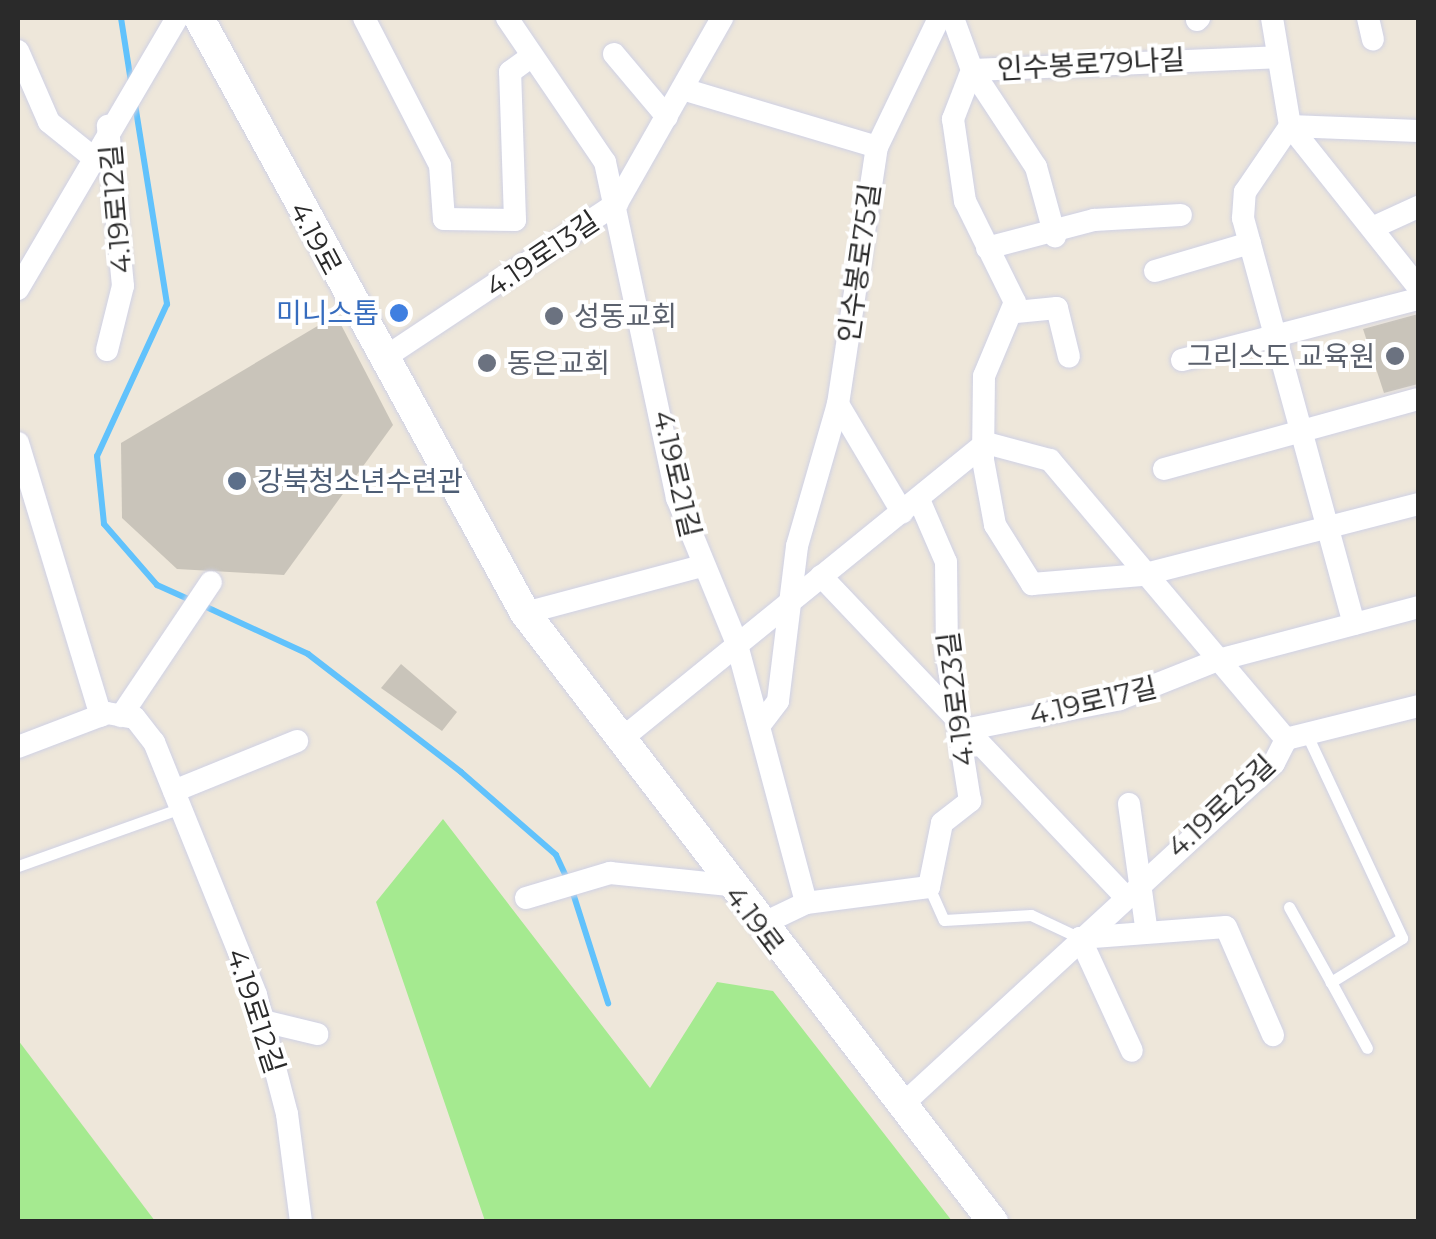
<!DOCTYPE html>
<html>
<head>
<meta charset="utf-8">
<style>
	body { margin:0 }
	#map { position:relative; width:1436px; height:1239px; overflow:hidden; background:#eee7da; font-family:Montserrat,"Noto Sans KR",sans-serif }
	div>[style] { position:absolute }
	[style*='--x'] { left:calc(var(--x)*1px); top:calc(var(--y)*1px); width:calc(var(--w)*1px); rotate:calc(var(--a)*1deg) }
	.green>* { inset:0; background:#a5ea90 }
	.stream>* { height:6px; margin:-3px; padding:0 3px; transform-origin:3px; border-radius:3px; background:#61c2fc }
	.building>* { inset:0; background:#c9c4ba }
	.roads { filter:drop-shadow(0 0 2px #cfd1e5) drop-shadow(0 0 2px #cfd1e5) }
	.lane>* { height:11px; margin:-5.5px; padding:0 5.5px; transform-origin:5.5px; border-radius:5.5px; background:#fff }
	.street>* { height:22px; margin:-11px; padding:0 11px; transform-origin:11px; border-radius:11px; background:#fff }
	.secondary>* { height:30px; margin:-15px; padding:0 15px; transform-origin:15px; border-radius:15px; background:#fff }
	.dots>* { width:28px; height:28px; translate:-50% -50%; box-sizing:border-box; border:5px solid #fff; border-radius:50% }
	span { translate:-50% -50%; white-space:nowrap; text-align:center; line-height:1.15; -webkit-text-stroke:8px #fff; paint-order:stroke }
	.street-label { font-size:28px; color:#2a2a2a }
	.shop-label { font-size:28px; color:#366cbe }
	.right { translate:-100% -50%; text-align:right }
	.worship-label { font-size:28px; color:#5b616d }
	.left { translate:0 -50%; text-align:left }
	.service-label { font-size:28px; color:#4e5e75 }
	.frame { position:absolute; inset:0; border:20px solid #2a2a2a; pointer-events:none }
</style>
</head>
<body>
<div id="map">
	<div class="green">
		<i style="clip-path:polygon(443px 819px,650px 1088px,717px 982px,773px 991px,952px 1221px,485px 1221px,376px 902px)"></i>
		<i style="clip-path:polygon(18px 1040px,155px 1221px,18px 1221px)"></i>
	</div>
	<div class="stream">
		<i style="--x:121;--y:18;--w:65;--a:81.1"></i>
		<i style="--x:135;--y:104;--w:203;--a:80.9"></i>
		<i style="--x:167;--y:304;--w:167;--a:114.7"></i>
		<i style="--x:97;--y:456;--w:68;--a:84.1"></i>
		<i style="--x:104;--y:524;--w:81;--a:49"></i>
		<i style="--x:157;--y:585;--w:36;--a:24"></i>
		<i style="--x:202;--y:605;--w:117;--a:24.8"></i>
		<i style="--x:308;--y:654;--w:193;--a:37.6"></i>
		<i style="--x:461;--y:772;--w:126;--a:41.1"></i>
		<i style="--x:556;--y:855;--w:26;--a:65"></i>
		<i style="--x:572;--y:890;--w:119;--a:72.3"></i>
	</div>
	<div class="building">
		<i style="clip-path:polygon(1418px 314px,1418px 384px,1384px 393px,1363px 329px)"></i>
		<i style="clip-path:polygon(336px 315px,393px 425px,284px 575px,177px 569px,122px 518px,121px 443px)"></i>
		<i style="clip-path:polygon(401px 664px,457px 712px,442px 731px,381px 688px)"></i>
	</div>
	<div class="roads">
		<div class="lane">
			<i style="--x:1308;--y:737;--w:222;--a:64.9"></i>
			<i style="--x:1402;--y:938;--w:84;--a:148.2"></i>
			<i style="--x:1331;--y:982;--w:75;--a:61.4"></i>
			<i style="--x:18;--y:866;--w:173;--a:-19.6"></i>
			<i style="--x:929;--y:887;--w:36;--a:66"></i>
			<i style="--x:944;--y:920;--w:87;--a:-3.3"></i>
			<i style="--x:1031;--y:915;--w:54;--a:25.1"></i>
			<i style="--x:1289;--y:907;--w:86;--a:60.8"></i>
		</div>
		<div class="street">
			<i style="--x:364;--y:18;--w:165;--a:62.7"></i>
			<i style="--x:440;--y:165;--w:54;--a:85.8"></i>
			<i style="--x:444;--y:219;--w:71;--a:0.8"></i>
			<i style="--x:515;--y:220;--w:148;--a:-91.9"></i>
			<i style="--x:510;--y:72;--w:27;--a:-36"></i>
			<i style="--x:507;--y:18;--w:174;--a:55.8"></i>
			<i style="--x:605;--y:162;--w:344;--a:77.9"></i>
			<i style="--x:677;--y:498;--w:155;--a:67.6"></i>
			<i style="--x:736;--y:641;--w:271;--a:75"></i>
			<i style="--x:953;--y:18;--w:55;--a:69.9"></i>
			<i style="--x:972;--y:70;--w:53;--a:111.2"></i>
			<i style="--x:953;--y:119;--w:83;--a:81.7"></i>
			<i style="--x:965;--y:201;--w:113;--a:63.7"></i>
			<i style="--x:1015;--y:302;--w:80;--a:112.7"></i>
			<i style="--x:984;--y:376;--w:84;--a:90.7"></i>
			<i style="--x:983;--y:460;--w:66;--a:79.5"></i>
			<i style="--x:995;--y:525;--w:70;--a:57.9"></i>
			<i style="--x:1032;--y:584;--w:110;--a:-4.7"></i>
			<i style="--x:1142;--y:575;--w:285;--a:-14.4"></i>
			<i style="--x:1272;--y:18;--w:109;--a:80.5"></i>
			<i style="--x:1290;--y:126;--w:206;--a:51.5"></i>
			<i style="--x:1368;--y:18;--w:22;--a:77"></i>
			<i style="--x:1197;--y:20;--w:3;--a:-45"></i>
			<i style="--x:18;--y:51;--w:77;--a:66.4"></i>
			<i style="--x:49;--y:122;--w:53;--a:38.8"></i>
			<i style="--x:614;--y:54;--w:82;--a:49.9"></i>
			<i style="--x:972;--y:70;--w:306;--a:-2.4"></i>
			<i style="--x:972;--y:70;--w:116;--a:56.6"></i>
			<i style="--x:1036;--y:167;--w:72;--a:74.6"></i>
			<i style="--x:686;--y:90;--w:199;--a:16.6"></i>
			<i style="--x:1372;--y:228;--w:51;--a:-24.5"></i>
			<i style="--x:987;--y:248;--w:111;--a:-14.7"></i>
			<i style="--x:1094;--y:220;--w:87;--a:-3.3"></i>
			<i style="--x:1155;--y:271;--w:99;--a:-16.4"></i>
			<i style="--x:18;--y:289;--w:314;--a:-59.6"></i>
			<i style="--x:1016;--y:312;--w:41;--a:-5.6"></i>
			<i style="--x:1057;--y:308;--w:50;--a:76.2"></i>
			<i style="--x:107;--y:350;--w:66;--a:-76"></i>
			<i style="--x:123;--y:286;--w:161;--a:-95.4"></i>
			<i style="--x:384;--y:358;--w:280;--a:-33.6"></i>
			<i style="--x:617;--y:203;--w:213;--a:-60.4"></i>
			<i style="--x:1182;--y:360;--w:244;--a:-14.5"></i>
			<i style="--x:838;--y:404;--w:126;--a:59.3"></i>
			<i style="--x:18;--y:443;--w:285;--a:73.1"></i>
			<i style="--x:1164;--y:469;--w:263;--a:-15.4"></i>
			<i style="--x:821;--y:576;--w:441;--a:46.5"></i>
			<i style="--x:525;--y:613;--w:183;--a:-14.9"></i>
			<i style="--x:1354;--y:624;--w:421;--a:-105.3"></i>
			<i style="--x:1243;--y:218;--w:26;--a:-86"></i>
			<i style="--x:1245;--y:192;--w:80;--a:-55.7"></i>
			<i style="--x:1290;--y:126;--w:128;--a:2.2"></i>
			<i style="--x:121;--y:716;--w:161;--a:-56.1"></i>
			<i style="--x:760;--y:725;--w:30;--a:-53"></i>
			<i style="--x:778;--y:701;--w:156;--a:-83"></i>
			<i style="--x:797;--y:546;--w:148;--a:-73.9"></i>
			<i style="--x:838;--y:404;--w:260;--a:-81.4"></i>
			<i style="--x:877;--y:147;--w:143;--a:-64.3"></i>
			<i style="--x:964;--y:730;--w:159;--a:-11.2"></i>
			<i style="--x:1120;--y:699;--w:105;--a:-21.7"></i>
			<i style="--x:1218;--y:660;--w:207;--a:-14.8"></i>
			<i style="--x:619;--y:741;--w:473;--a:-39.1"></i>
			<i style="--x:986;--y:443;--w:66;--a:14.9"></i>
			<i style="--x:1050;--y:460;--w:365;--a:49.8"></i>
			<i style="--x:18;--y:747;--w:95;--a:-20.9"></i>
			<i style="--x:107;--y:713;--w:28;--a:10"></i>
			<i style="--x:135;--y:718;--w:31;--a:52"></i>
			<i style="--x:154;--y:742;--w:273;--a:68"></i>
			<i style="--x:256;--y:995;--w:123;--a:75.4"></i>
			<i style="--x:287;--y:1114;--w:109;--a:82.6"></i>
			<i style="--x:174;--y:791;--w:133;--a:-22.1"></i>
			<i style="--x:1129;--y:804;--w:123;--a:82.1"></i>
			<i style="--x:526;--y:898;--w:88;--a:-16.6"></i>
			<i style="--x:610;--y:873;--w:120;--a:5.8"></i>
			<i style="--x:760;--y:925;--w:51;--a:-25.6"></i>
			<i style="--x:806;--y:903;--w:124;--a:-7.4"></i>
			<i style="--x:929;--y:887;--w:65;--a:-78.5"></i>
			<i style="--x:942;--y:823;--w:36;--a:-38"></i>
			<i style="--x:970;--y:801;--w:147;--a:-99"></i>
			<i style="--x:947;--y:656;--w:94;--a:-90.6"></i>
			<i style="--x:946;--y:562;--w:65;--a:-113.4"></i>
			<i style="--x:1080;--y:938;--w:146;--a:-4.3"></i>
			<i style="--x:1226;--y:927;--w:118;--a:66.5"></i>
			<i style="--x:1080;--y:938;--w:124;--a:65.3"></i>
			<i style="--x:263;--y:1021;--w:56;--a:13.5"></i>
			<i style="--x:902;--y:1105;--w:505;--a:-42.59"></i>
			<i style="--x:1274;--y:763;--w:27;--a:-63"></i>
			<i style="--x:1286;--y:739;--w:136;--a:-14"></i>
		</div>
		<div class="secondary">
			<i style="--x:199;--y:18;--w:678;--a:61.28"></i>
			<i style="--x:525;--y:613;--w:768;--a:52.46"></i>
		</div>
	</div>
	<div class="dots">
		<i style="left:399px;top:313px;background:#3f7fe0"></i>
		<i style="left:554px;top:316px;background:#6b7280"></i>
		<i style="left:1395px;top:356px;background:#6b7280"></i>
		<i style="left:487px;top:363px;background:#6b7280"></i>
		<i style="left:237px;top:481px;background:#5c6f8a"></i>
	</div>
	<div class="street-label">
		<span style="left:1091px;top:64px;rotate:-3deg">인수봉로79나길</span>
		<span style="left:116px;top:209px;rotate:-95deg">4.19로12길</span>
		<span style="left:316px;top:238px;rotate:62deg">4.19로</span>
		<span style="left:542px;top:254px;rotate:-34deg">4.19로13길</span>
		<span style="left:859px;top:263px;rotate:-82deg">인수봉로75길</span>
		<span style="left:677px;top:474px;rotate:77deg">4.19로21길</span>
		<span style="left:956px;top:699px;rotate:-97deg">4.19로23길</span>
		<span style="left:1093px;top:701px;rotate:-13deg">4.19로17길</span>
		<span style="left:1221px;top:806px;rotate:-43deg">4.19로25길</span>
		<span style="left:755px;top:920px;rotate:53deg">4.19로</span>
		<span style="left:256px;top:1011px;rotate:72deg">4.19로12길</span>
	</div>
	<div class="shop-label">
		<span class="right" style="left:379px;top:313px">미니스톱</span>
	</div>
	<div class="worship-label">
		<span class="left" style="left:574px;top:316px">성동교회</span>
		<span class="right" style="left:1375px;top:356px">그리스도 교육원</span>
		<span class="left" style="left:507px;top:363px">동은교회</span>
	</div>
	<div class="service-label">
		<span class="left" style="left:257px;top:481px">강북청소년수련관</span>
	</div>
	<div class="frame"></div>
</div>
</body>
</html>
